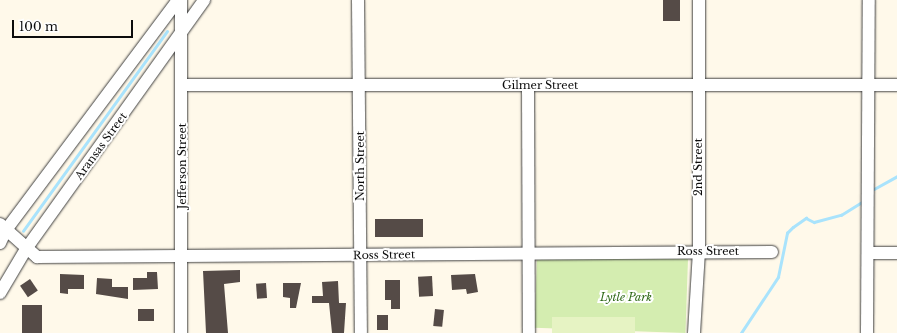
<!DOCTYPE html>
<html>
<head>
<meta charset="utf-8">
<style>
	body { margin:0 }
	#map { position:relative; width:897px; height:333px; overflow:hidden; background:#fff9ea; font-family:"Libre Baskerville",serif }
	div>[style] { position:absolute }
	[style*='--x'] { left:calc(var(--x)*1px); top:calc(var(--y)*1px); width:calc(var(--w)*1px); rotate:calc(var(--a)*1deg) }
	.green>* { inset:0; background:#d4edb0; transform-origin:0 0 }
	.pitch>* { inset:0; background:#e6f3c3; transform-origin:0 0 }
	.stream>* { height:2.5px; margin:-1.25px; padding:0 1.25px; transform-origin:1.25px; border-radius:1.25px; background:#a9e3fc }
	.building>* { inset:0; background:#554b47; transform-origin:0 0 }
	.roads { filter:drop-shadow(0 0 1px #3f3f3f) drop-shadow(0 0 1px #3f3f3f) }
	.minor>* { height:12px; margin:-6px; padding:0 6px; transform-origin:6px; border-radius:6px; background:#fff }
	span { translate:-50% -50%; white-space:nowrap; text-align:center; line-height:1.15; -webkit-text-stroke:4px #fff; paint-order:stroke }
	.street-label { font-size:11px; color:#0c0c0c }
	.park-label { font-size:11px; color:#2e6817; font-style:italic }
	.scale { position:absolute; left:12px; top:20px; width:121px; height:18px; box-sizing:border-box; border:2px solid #0c0c0c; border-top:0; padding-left:5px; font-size:12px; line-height:14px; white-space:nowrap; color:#0c0c0c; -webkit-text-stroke:3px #fff; paint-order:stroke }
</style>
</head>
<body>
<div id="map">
	<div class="green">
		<i style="left:688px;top:259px;width:74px;height:151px;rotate:92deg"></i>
	</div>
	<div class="pitch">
		<i style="left:635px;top:317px;width:16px;height:83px;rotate:90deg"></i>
	</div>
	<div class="stream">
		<i style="--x:874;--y:189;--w:26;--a:-29"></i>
		<i style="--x:23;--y:231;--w:246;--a:-54.2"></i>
		<i style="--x:741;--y:333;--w:67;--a:-56.5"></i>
		<i style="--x:778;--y:277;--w:45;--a:-78.4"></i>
		<i style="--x:787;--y:233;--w:8;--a:-45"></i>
		<i style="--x:793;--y:227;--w:16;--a:-35"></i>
		<i style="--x:806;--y:218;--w:9;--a:27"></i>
		<i style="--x:814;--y:222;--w:28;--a:-15"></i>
		<i style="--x:841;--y:215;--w:26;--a:-32"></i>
	</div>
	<div class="building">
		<i style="left:663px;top:0;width:17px;height:21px"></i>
		<i style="left:423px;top:219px;width:18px;height:48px;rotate:90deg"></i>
		<i style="clip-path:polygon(240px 270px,240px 282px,224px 284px,228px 333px,206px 333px,203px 271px)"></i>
		<i style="clip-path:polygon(147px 272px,157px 272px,158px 289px,133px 290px,133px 278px,147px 278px)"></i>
		<i style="clip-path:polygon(60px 274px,84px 275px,84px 289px,68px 289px,68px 294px,60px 293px)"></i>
		<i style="clip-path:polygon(475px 274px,478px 292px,467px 294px,466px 289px,452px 290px,451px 275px)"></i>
		<i style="left:432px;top:276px;width:20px;height:14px;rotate:87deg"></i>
		<i style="clip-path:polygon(97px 278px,112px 279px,112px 287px,128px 287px,128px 299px,96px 294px)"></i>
		<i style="left:30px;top:279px;width:14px;height:12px;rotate:56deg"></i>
		<i style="clip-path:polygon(385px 280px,400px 280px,400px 309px,391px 309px,391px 300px,385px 300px)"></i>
		<i style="clip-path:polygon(338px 281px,339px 303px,346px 303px,344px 333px,332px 333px,329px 303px,312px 303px,312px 296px,323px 296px,322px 282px)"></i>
		<i style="left:266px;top:283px;width:15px;height:10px;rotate:86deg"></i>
		<i style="clip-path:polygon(283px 283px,301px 283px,296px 308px,290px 308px,290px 298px,283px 297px)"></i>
		<i style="left:22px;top:305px;width:20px;height:28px"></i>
		<i style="left:138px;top:309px;width:16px;height:12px"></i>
		<i style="left:435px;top:309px;width:9px;height:17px;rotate:6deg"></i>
		<i style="left:377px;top:315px;width:11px;height:15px"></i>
	</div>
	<div class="roads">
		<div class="minor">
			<i style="--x:358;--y:0;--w:333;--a:89.5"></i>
			<i style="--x:182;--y:85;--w:715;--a:0"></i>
			<i style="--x:528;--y:85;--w:248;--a:89.8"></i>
			<i style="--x:0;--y:224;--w:50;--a:41.7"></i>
			<i style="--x:37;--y:257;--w:735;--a:-0.39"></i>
			<i style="--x:0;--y:243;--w:14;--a:-65"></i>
			<i style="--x:6;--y:230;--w:287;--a:-53.2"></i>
			<i style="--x:868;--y:253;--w:29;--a:0"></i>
			<i style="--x:0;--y:293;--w:51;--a:-59.4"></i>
			<i style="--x:26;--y:249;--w:306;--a:-54.4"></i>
			<i style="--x:181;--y:333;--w:333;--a:-90"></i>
			<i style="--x:694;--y:333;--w:82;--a:-86.5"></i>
			<i style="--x:699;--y:251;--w:251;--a:-90"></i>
			<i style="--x:867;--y:333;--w:333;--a:-89.7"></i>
		</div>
	</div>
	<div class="street-label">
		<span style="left:540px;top:85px">Gilmer Street</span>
		<span style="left:101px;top:146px;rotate:-54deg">Aransas Street</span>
		<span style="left:182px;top:166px;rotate:-90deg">Jefferson Street</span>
		<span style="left:360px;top:166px;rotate:-90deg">North Street</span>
		<span style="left:698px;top:167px;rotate:-90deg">2nd Street</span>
		<span style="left:708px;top:251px">Ross Street</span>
		<span style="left:384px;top:255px;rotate:-1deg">Ross Street</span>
	</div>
	<div class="park-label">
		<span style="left:626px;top:297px">Lytle Park</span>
	</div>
	<div class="scale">100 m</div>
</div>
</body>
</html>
